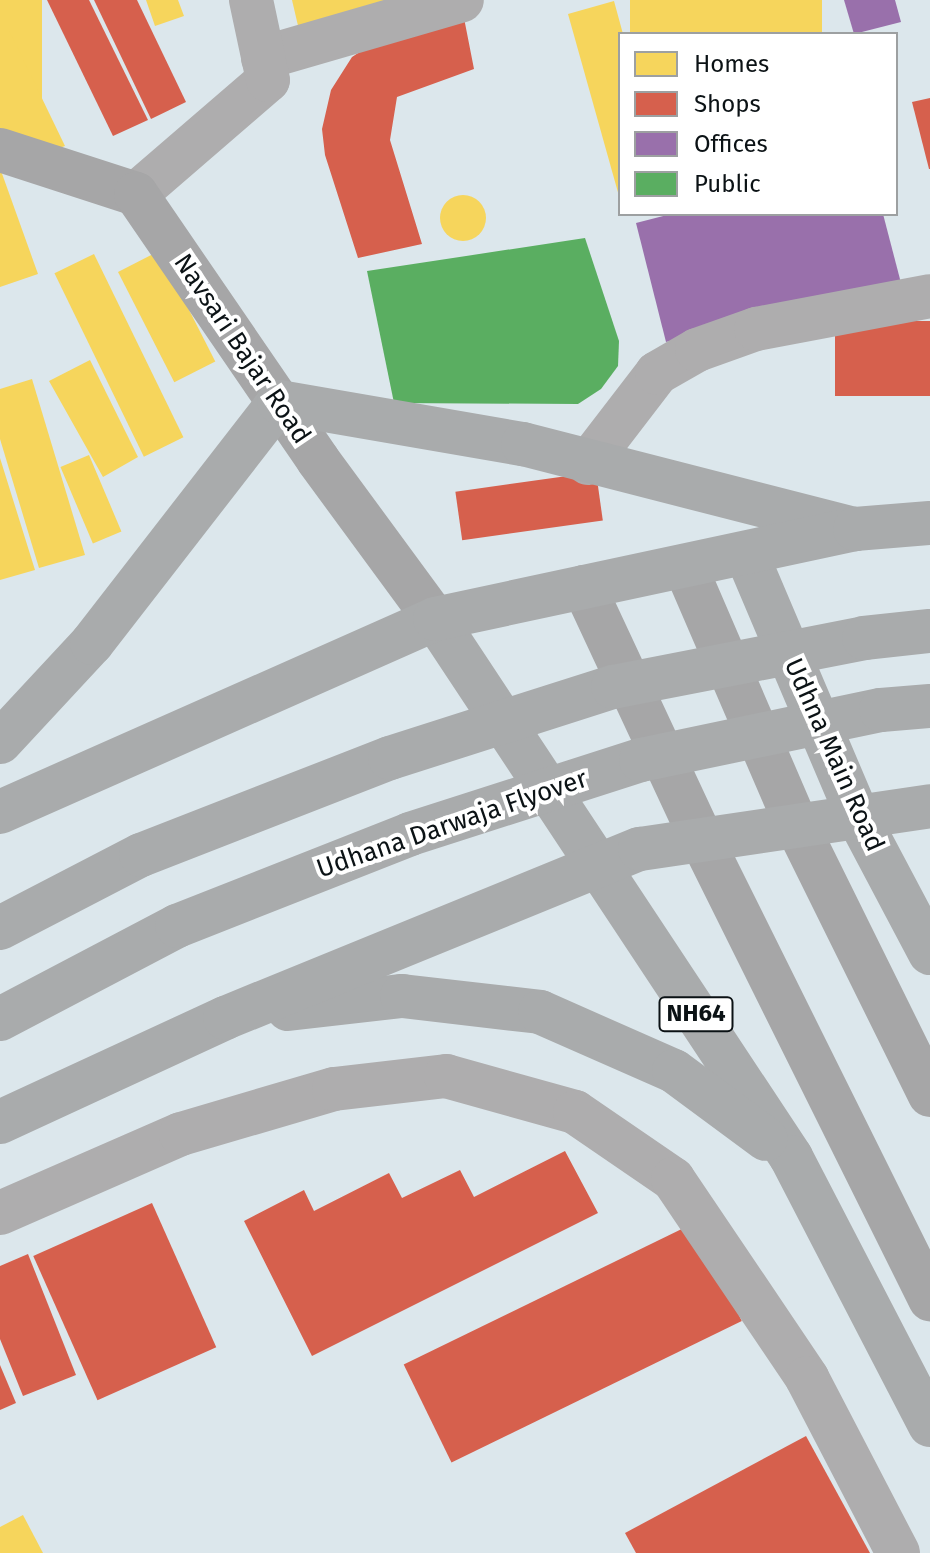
<!DOCTYPE html>
<html>
<head>
<meta charset="utf-8">
<style>
	body { margin:0 }
	#map { position:relative; width:930px; height:1553px; overflow:hidden; background:#dce7ec; font-family:"Fira Sans",sans-serif }
	div>[style] { position:absolute }
	[style*='--x'] { left:calc(var(--x)*1px); top:calc(var(--y)*1px); width:calc(var(--w)*1px); rotate:calc(var(--a)*1deg) }
	.homes>* { inset:0; background:#f6d55c; transform-origin:0 0 }
	.round { border-radius:50% }
	.shops>* { inset:0; background:#d6604d; transform-origin:0 0 }
	.offices>* { inset:0; background:#9970ab }
	.public>* { inset:0; background:#5aae61 }
	.minor>* { height:44px; margin:-22px; padding:0 22px; transform-origin:22px; border-radius:22px; background:#aeadae }
	.major>* { height:44px; margin:-22px; padding:0 22px; transform-origin:22px; border-radius:22px; background:#a6a6a7 }
	.highway>* { height:44px; margin:-22px; padding:0 22px; transform-origin:22px; border-radius:22px; background:#a9abac }
	.highway-bridge>* { height:44px; margin:-22px; padding:0 22px; transform-origin:22px; border-radius:22px; background:#a9abac }
	span { translate:-50% -50%; white-space:nowrap; text-align:center; line-height:1.15; -webkit-text-stroke:8px #fff; paint-order:stroke }
	.shield-label span { padding:2px 6px; background:#fff; border:2px solid; border-radius:6px; -webkit-text-stroke-width:0 }
	.shield-label { font-size:24px; color:#0b1215; font-weight:700 }
	.street-label { font-size:26px; color:#0b1215 }
	.legend { position:absolute; left:618px; top:32px; width:280px; height:184px; box-sizing:border-box; background:#fff; border:2px solid #9da0a1; margin:0; padding:10px 14px; list-style:none; font-size:24px; color:#0b1215 }
	.legend li { display:flex; align-items:center; gap:16px; height:40px }
	.legend b { width:40px; border:2px solid #9da0a1 }
</style>
</head>
<body>
<div id="map">
	<div class="homes">
		<i style="left:0;top:0;width:42px;height:170px"></i>
		<i style="clip-path:polygon(146px 0,178px 0,184px 16px,155px 26px)"></i>
		<i style="clip-path:polygon(292px 0,415px 0,299px 30px)"></i>
		<i style="left:630px;top:0;width:192px;height:35px"></i>
		<i style="clip-path:polygon(614px 1px,623px 34px,619px 196px,568px 14px)"></i>
		<i style="clip-path:polygon(9px 30px,65px 146px,42px 154px,0 139px,0 39px)"></i>
		<i style="clip-path:polygon(0 168px,38px 274px,0 287px)"></i>
		<i class="round" style="left:440px;top:195px;width:46px;height:46px"></i>
		<i style="left:159px;top:251px;width:124px;height:46px;rotate:63deg"></i>
		<i style="left:94px;top:254px;width:204px;height:44px;rotate:64deg"></i>
		<i class="round" style="left:550px;top:307px;width:46px;height:46px"></i>
		<i style="clip-path:polygon(90px 360px,138px 457px,103px 477px,49px 381px)"></i>
		<i style="clip-path:polygon(32px 379px,85px 555px,39px 568px,0 439px,0 389px)"></i>
		<i style="left:89px;top:455px;width:83px;height:31px;rotate:67deg"></i>
		<i style="clip-path:polygon(0 458px,35px 570px,0 580px)"></i>
		<i style="clip-path:polygon(23px 1515px,43px 1553px,0 1553px,0 1527px)"></i>
	</div>
	<div class="shops">
		<i style="clip-path:polygon(47px 0,89px 0,148px 120px,113px 136px)"></i>
		<i style="clip-path:polygon(94px 0,137px 0,186px 102px,151px 119px)"></i>
		<i style="clip-path:polygon(464px 18px,474px 69px,397px 97px,390px 140px,422px 244px,358px 258px,325px 155px,322px 129px,331px 90px,352px 57px,372px 44px)"></i>
		<i style="clip-path:polygon(930px 98px,930px 169px,929px 169px,912px 102px)"></i>
		<i style="left:930px;top:321px;width:75px;height:95px;rotate:90deg"></i>
		<i style="left:596px;top:472px;width:49px;height:142px;rotate:82deg"></i>
		<i style="clip-path:polygon(565px 1151px,598px 1213px,312px 1356px,244px 1221px,304px 1190px,314px 1211px,389px 1173px,402px 1198px,460px 1170px,474px 1197px)"></i>
		<i style="left:152px;top:1203px;width:158px;height:130px;rotate:66deg"></i>
		<i style="left:694px;top:1223px;width:109px;height:323px;rotate:64deg"></i>
		<i style="clip-path:polygon(28px 1254px,76px 1375px,23px 1396px,0 1339px,0 1266px)"></i>
		<i style="clip-path:polygon(0 1365px,16px 1403px,0 1410px)"></i>
		<i style="clip-path:polygon(806px 1436px,870px 1553px,636px 1553px,625px 1533px)"></i>
	</div>
	<div class="offices">
		<i style="clip-path:polygon(844px 0,895px 0,901px 22px,854px 34px)"></i>
		<i style="clip-path:polygon(671px 214px,883px 214px,901px 283px,666px 342px,636px 223px)"></i>
	</div>
	<div class="public">
		<i style="clip-path:polygon(585px 238px,619px 341px,618px 366px,601px 389px,578px 404px,394px 403px,367px 271px)"></i>
	</div>
	<div class="minor">
		<i style="--x:263;--y:58;--w:207;--a:-16.2"></i>
		<i style="--x:136;--y:194;--w:174;--a:-40.8"></i>
		<i style="--x:268;--y:80;--w:82;--a:-102"></i>
		<i style="--x:588;--y:463;--w:113;--a:-52.5"></i>
		<i style="--x:657;--y:373;--w:46;--a:-29.9"></i>
		<i style="--x:697;--y:350;--w:63;--a:-19.6"></i>
		<i style="--x:756;--y:329;--w:177;--a:-10.7"></i>
		<i style="--x:0;--y:1213;--w:197;--a:-23.6"></i>
		<i style="--x:181;--y:1134;--w:159;--a:-16.4"></i>
		<i style="--x:334;--y:1089;--w:113;--a:-6.6"></i>
		<i style="--x:446;--y:1076;--w:134;--a:15.6"></i>
		<i style="--x:575;--y:1112;--w:119;--a:34.4"></i>
		<i style="--x:673;--y:1179;--w:240;--a:56"></i>
		<i style="--x:807;--y:1378;--w:197;--a:62.5"></i>
	</div>
	<div class="major">
		<i style="--x:0;--y:150;--w:143;--a:17.9"></i>
		<i style="--x:136;--y:194;--w:322;--a:55.6"></i>
		<i style="--x:318;--y:460;--w:197;--a:53.7"></i>
		<i style="--x:685;--y:566;--w:283;--a:66.7"></i>
		<i style="--x:797;--y:826;--w:300;--a:63.7"></i>
		<i style="--x:584;--y:587;--w:279;--a:65"></i>
		<i style="--x:702;--y:840;--w:513;--a:63.58"></i>
	</div>
	<div class="highway">
		<i style="--x:746;--y:553;--w:287;--a:67"></i>
		<i style="--x:858;--y:817;--w:154;--a:62.1"></i>
		<i style="--x:435;--y:619;--w:645;--a:56.51"></i>
		<i style="--x:791;--y:1157;--w:302;--a:62.6"></i>
		<i style="--x:0;--y:742;--w:135;--a:-47.1"></i>
		<i style="--x:92;--y:643;--w:305;--a:-52.2"></i>
		<i style="--x:279;--y:402;--w:248;--a:9.8"></i>
		<i style="--x:523;--y:444;--w:343;--a:14.4"></i>
		<i style="--x:0;--y:812;--w:476;--a:-23.9"></i>
		<i style="--x:435;--y:619;--w:430;--a:-12.1"></i>
		<i style="--x:855;--y:529;--w:75;--a:-4.6"></i>
		<i style="--x:288;--y:1009;--w:115;--a:-6.5"></i>
		<i style="--x:402;--y:996;--w:139;--a:6.6"></i>
		<i style="--x:540;--y:1012;--w:146;--a:23.8"></i>
		<i style="--x:674;--y:1071;--w:114;--a:36.5"></i>
		<i style="--x:0;--y:1122;--w:248;--a:-24.8"></i>
		<i style="--x:225;--y:1018;--w:448;--a:-22.2"></i>
		<i style="--x:640;--y:849;--w:293;--a:-8.4"></i>
	</div>
	<div class="highway-bridge">
		<i style="--x:0;--y:928;--w:159;--a:-27.4"></i>
		<i style="--x:141;--y:855;--w:267;--a:-21.3"></i>
		<i style="--x:390;--y:758;--w:234;--a:-17.7"></i>
		<i style="--x:613;--y:687;--w:256;--a:-11"></i>
		<i style="--x:864;--y:638;--w:66;--a:-6.1"></i>
		<i style="--x:0;--y:1019;--w:200;--a:-27.7"></i>
		<i style="--x:177;--y:926;--w:251;--a:-21.5"></i>
		<i style="--x:410;--y:834;--w:243;--a:-17.8"></i>
		<i style="--x:641;--y:760;--w:245;--a:-11.8"></i>
		<i style="--x:881;--y:710;--w:49;--a:-4.7"></i>
	</div>
	<div class="shield-label">
		<span style="left:696px;top:1014px">NH64</span>
	</div>
	<div class="street-label">
		<span style="left:242px;top:349px;rotate:56deg">Navsari Bajar Road</span>
		<span style="left:834px;top:755px;rotate:66deg">Udhna Main Road</span>
		<span style="left:452px;top:824px;rotate:-19deg">Udhana Darwaja Flyover</span>
	</div>
	<ul class="legend">
	<li><b style="height:22px;background:#f6d55c"></b>Homes</li>
	<li><b style="height:22px;background:#d6604d"></b>Shops</li>
	<li><b style="height:22px;background:#9970ab"></b>Offices</li>
	<li><b style="height:22px;background:#5aae61"></b>Public</li>
	</ul>
</div>
</body>
</html>
